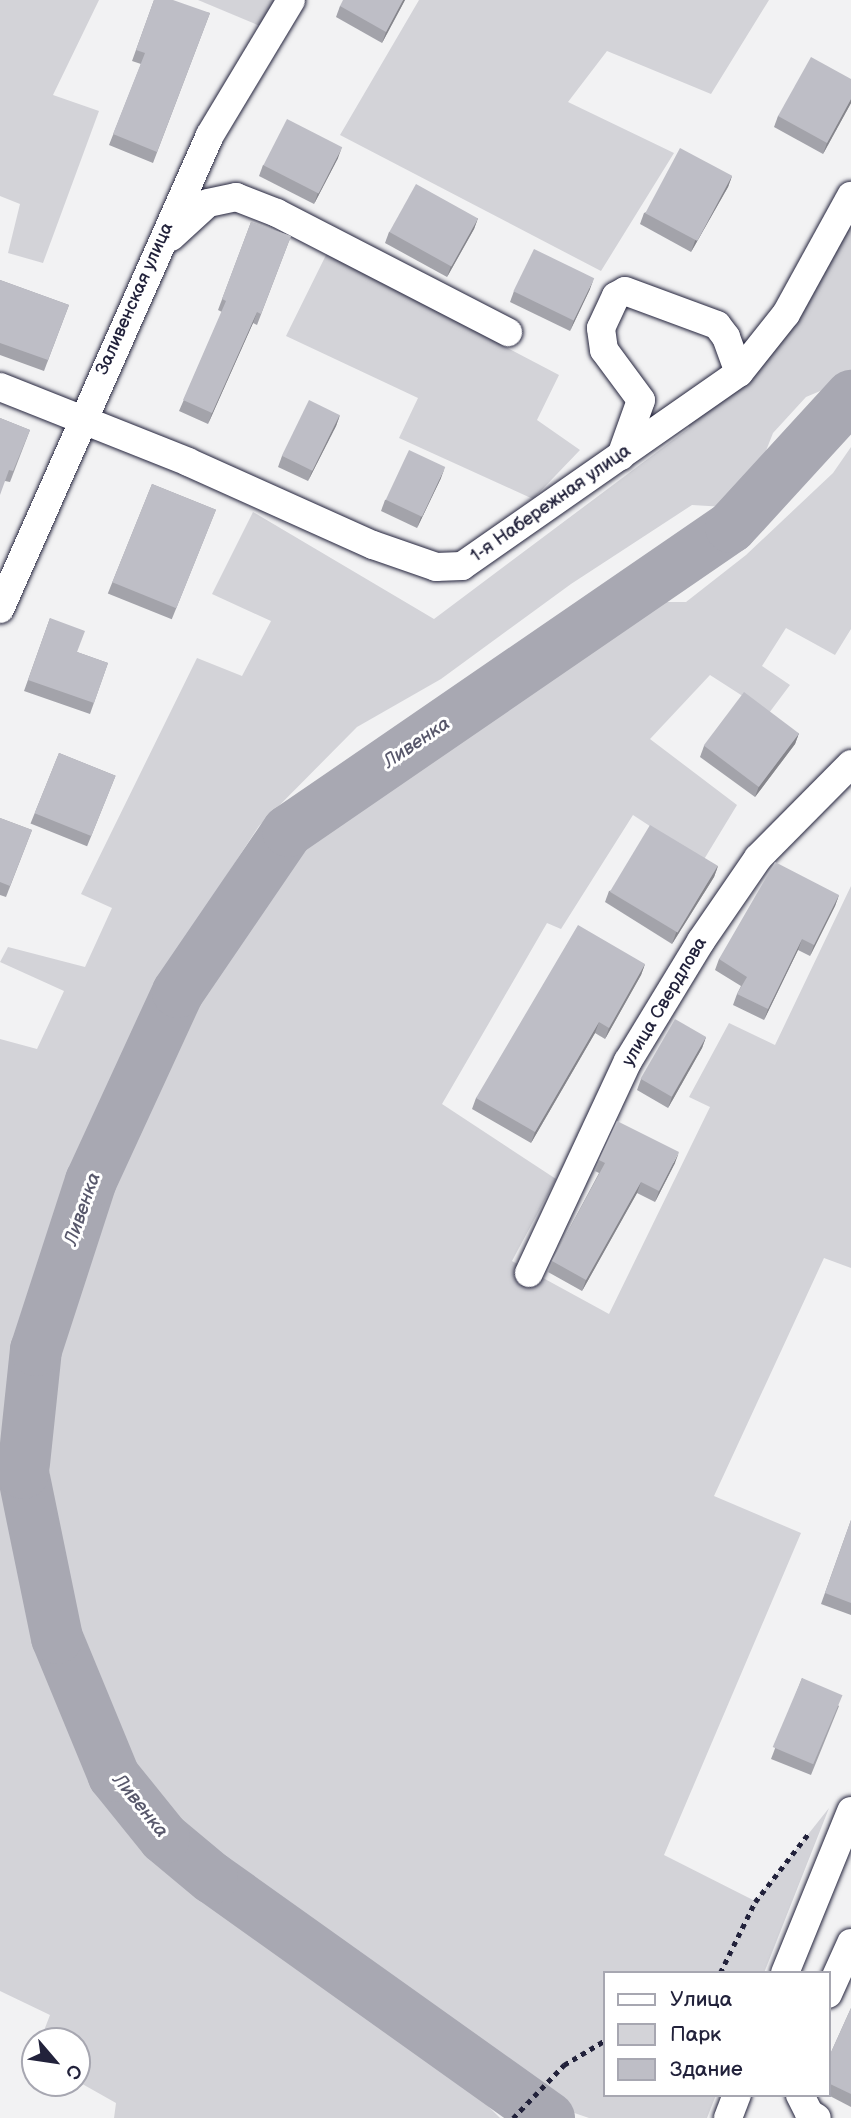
<!DOCTYPE html>
<html>
<head>
<meta charset="utf-8">
<style>
	body { margin:0 }
	#map { position:relative; width:851px; height:2118px; overflow:hidden; background:#f2f2f3; font-family:"Balsamiq Sans",sans-serif }
	div>[style] { position:absolute }
	[style*='--x'] { left:calc(var(--x)*1px); top:calc(var(--y)*1px); width:calc(var(--w)*1px); rotate:calc(var(--a)*1deg) }
	.green>* { inset:0; background:#d3d3d8 }
	.river>* { height:52px; margin:-26px; padding:0 26px; transform-origin:26px; border-radius:26px; background:#a8a8b2 }
	.path>* { height:4.5px; margin-top:-2.25px; transform-origin:0; background:repeating-linear-gradient(90deg,#22223b 0 5px,transparent 0 10px) }
	.roads { filter:drop-shadow(0 0 2px #22223b) drop-shadow(0 0 2px #22223b) }
	.minor>* { height:28px; margin:-14px; padding:0 14px; transform-origin:14px; border-radius:14px; background:#fff }
	.wall>* { inset:0; background:#a3a3aa; transform-origin:0 0 }
	.shaded-wall>* { inset:0; background:#85858b }
	.building>* { inset:0; background:#bebec6; transform-origin:0 0 }
	span { translate:-50% -50%; white-space:nowrap; text-align:center; line-height:1.15; -webkit-text-stroke:6px #fff; paint-order:stroke }
	.street-label { font-size:18px; color:#22223b }
	.water-label { font-size:19px; color:#58586b; font-style:italic }
	.legend { position:absolute; left:603px; top:1971px; width:228px; height:126px; box-sizing:border-box; background:#fff; border:2px solid #a7a7b1; margin:0; padding:9px 12px; list-style:none; font-size:21px; color:#22223b }
	.legend li { display:flex; align-items:center; gap:14px; height:35px }
	.legend b { width:35px; border:2px solid #a7a7b1 }
	.north { position:absolute; left:21px; top:2027px; width:70px; height:70px; box-sizing:border-box; background:#fff; border:2px solid #a7a7b1; border-radius:50%; rotate:119deg; font-size:19px; font-weight:700; line-height:28px; text-align:center; color:#22223b }
	.north::after { content:''; display:block; margin:auto; width:24px; height:32px; background:#22223b; clip-path:polygon(50% 0,100% 100%,50% 72%,0 100%) }
</style>
</head>
<body>
<div id="map">
	<div class="green">
		<i style="clip-path:polygon(0 0,99px 0,53px 95px,99px 111px,43px 263px,8px 253px,20px 204px,0 196px)"></i>
		<i style="clip-path:polygon(198px 0,276px 0,260px 26px)"></i>
		<i style="clip-path:polygon(419px 0,769px 0,711px 94px,607px 51px,568px 102px,674px 153px,601px 271px,340px 135px)"></i>
		<i style="clip-path:polygon(851px 196px,851px 378px,806px 397px,773px 433px,751px 489px,725px 507px,692px 505px,571px 584px,441px 679px,357px 727px,259px 826px,177px 951px,78px 1171px,18px 1356px,8px 1463px,23px 1594px,103px 1784px,163px 1862px,479px 2097px,500px 2118px,114px 2118px,116px 2103px,77px 2081px,77px 2041px,40px 2041px,50px 2015px,0 1991px,0 1039px,37px 1049px,64px 991px,0 962px,8px 947px,85px 967px,112px 908px,81px 894px,197px 658px,242px 676px,271px 621px,212px 594px,253px 512px,434px 619px,689px 428px,684px 411px,739px 373px)"></i>
		<i style="clip-path:polygon(327px 253px,559px 375px,537px 420px,580px 450px,533px 499px,399px 438px,418px 398px,286px 336px)"></i>
		<i style="clip-path:polygon(851px 447px,851px 629px,835px 655px,786px 628px,762px 666px,790px 685px,769px 713px,710px 675px,650px 739px,737px 805px,703px 861px,633px 815px,561px 929px,547px 923px,442px 1104px,556px 1179px,512px 1261px,609px 1314px,710px 1107px,689px 1097px,729px 1023px,775px 1045px,851px 886px,851px 1268px,824px 1258px,714px 1496px,801px 1533px,664px 1855px,755px 1901px,829px 1808px,764px 1973px,604px 1973px,604px 2095px,716px 2095px,707px 2118px,589px 2118px,548px 2104px,176px 1827px,127px 1750px,54px 1556px,46px 1404px,97px 1230px,159px 1073px,245px 923px,307px 840px,386px 776px,645px 602px,686px 602px,746px 555px,833px 473px)"></i>
	</div>
	<div class="river">
		<i style="--x:549;--y:2118;--w:414;--a:-144.5"></i>
		<i style="--x:212;--y:1878;--w:62;--a:-140.2"></i>
		<i style="--x:164;--y:1838;--w:80;--a:-128.9"></i>
		<i style="--x:114;--y:1776;--w:149;--a:-112.4"></i>
		<i style="--x:57;--y:1638;--w:168;--a:-101.6"></i>
		<i style="--x:23;--y:1473;--w:124;--a:-84"></i>
		<i style="--x:36;--y:1350;--w:178;--a:-72"></i>
		<i style="--x:91;--y:1181;--w:208;--a:-65.3"></i>
		<i style="--x:178;--y:992;--w:195;--a:-55.7"></i>
		<i style="--x:288;--y:831;--w:537;--a:-34.46"></i>
		<i style="--x:731;--y:527;--w:178;--a:-47.5"></i>
	</div>
	<div class="path">
		<i style="--x:720;--y:1973;--w:79;--a:-63.8"></i>
		<i style="--x:755;--y:1902;--w:88;--a:-52"></i>
		<i style="--x:513;--y:2118;--w:74;--a:-46.1"></i>
		<i style="--x:564;--y:2065;--w:47;--a:-31"></i>
	</div>
	<div class="roads">
		<div class="minor">
			<i style="--x:171;--y:237;--w:50;--a:-42.6"></i>
			<i style="--x:208;--y:203;--w:29;--a:-12"></i>
			<i style="--x:236;--y:197;--w:44;--a:21.3"></i>
			<i style="--x:277;--y:213;--w:260;--a:27.3"></i>
			<i style="--x:0;--y:387;--w:202;--a:21.7"></i>
			<i style="--x:188;--y:462;--w:203;--a:24.2"></i>
			<i style="--x:373;--y:545;--w:67;--a:19.2"></i>
			<i style="--x:436;--y:567;--w:26;--a:-2"></i>
			<i style="--x:462;--y:566;--w:338;--a:-34.9"></i>
			<i style="--x:739;--y:373;--w:75;--a:-51.5"></i>
			<i style="--x:786;--y:314;--w:135;--a:-61.2"></i>
			<i style="--x:621;--y:456;--w:59;--a:-70.3"></i>
			<i style="--x:641;--y:400;--w:62;--a:-126.5"></i>
			<i style="--x:604;--y:350;--w:22;--a:-98"></i>
			<i style="--x:601;--y:328;--w:35;--a:-65"></i>
			<i style="--x:616;--y:296;--w:10;--a:-29"></i>
			<i style="--x:625;--y:291;--w:98;--a:20.3"></i>
			<i style="--x:717;--y:325;--w:15;--a:53"></i>
			<i style="--x:726;--y:337;--w:38;--a:70"></i>
			<i style="--x:0;--y:609;--w:518;--a:-66.1"></i>
			<i style="--x:210;--y:135;--w:157;--a:-59"></i>
			<i style="--x:529;--y:1273;--w:234;--a:-65"></i>
			<i style="--x:628;--y:1061;--w:140;--a:-58.7"></i>
			<i style="--x:701;--y:941;--w:101;--a:-55.5"></i>
			<i style="--x:758;--y:858;--w:132;--a:-45.3"></i>
			<i style="--x:785;--y:1973;--w:175;--a:-67.8"></i>
			<i style="--x:828;--y:1994;--w:56;--a:-65.7"></i>
			<i style="--x:800;--y:2095;--w:20;--a:63"></i>
			<i style="--x:809;--y:2113;--w:9;--a:32"></i>
			<i style="--x:728;--y:2118;--w:25;--a:-69"></i>
		</div>
	</div>
	<div class="wall">
		<i style="clip-path:polygon(154px 0,210px 13px,153px 163px,109px 145px,141px 64px,132px 61px)"></i>
		<i style="clip-path:polygon(405px 0,382px 43px,336px 17px,340px 6px)"></i>
		<i style="clip-path:polygon(851px 79px,851px 103px,823px 154px,774px 127px,778px 116px)"></i>
		<i style="clip-path:polygon(338px 158px,314px 204px,259px 176px,263px 165px)"></i>
		<i style="clip-path:polygon(732px 176px,728px 187px,691px 252px,640px 224px,644px 213px)"></i>
		<i style="clip-path:polygon(478px 218px,474px 229px,447px 277px,385px 243px,389px 232px)"></i>
		<i style="clip-path:polygon(251px 222px,291px 236px,257px 325px,253px 323px,208px 424px,179px 411px,222px 312px,218px 310px)"></i>
		<i style="clip-path:polygon(0 280px,69px 305px,44px 371px,0 355px)"></i>
		<i style="clip-path:polygon(590px 289px,570px 331px,510px 302px,514px 291px)"></i>
		<i style="clip-path:polygon(340px 415px,336px 426px,308px 481px,278px 467px,282px 456px)"></i>
		<i style="clip-path:polygon(0 418px,30px 430px,10px 482px,5px 481px)"></i>
		<i style="clip-path:polygon(441px 478px,417px 528px,381px 511px,385px 500px)"></i>
		<i style="left:152px;top:484px;width:69px;height:118px;rotate:22deg"></i>
		<i style="clip-path:polygon(50px 618px,77px 652px,108px 663px,90px 714px,24px 691px)"></i>
		<i style="clip-path:polygon(799px 733px,795px 744px,755px 797px,700px 757px,704px 746px)"></i>
		<i style="left:59px;top:753px;width:61px;height:76px;rotate:22deg"></i>
		<i style="clip-path:polygon(0 818px,32px 830px,6px 897px,0 895px)"></i>
		<i style="clip-path:polygon(718px 866px,714px 877px,672px 944px,605px 902px,609px 891px)"></i>
		<i style="clip-path:polygon(839px 895px,835px 906px,810px 956px,798px 950px,764px 1020px,733px 1005px,737px 994px,741px 986px,715px 970px,719px 959px)"></i>
		<i style="clip-path:polygon(645px 964px,641px 975px,605px 1039px,595px 1033px,531px 1143px,472px 1109px,476px 1098px)"></i>
		<i style="clip-path:polygon(706px 1037px,702px 1048px,668px 1108px,637px 1090px,641px 1079px)"></i>
		<i style="clip-path:polygon(599px 1160px,675px 1163px,655px 1202px,637px 1193px,582px 1291px,548px 1272px,552px 1261px,599px 1173px,595px 1171px)"></i>
		<i style="clip-path:polygon(851px 1520px,851px 1615px,821px 1604px)"></i>
		<i style="clip-path:polygon(802px 1678px,839px 1706px,811px 1775px,771px 1759px)"></i>
		<i style="clip-path:polygon(851px 2008px,851px 2107px,828px 2095px,828px 2059px)"></i>
	</div>
	<div class="shaded-wall">
		<i style="clip-path:polygon(403px 0,405px 0,382px 43px,386px 32px)"></i>
		<i style="clip-path:polygon(851px 99px,851px 103px,823px 154px,827px 143px)"></i>
		<i style="clip-path:polygon(342px 147px,338px 158px,314px 204px,318px 193px)"></i>
		<i style="clip-path:polygon(732px 176px,728px 187px,691px 252px,695px 241px)"></i>
		<i style="clip-path:polygon(478px 218px,474px 229px,447px 277px,451px 266px)"></i>
		<i style="clip-path:polygon(594px 278px,590px 289px,570px 331px,574px 320px)"></i>
		<i style="clip-path:polygon(257px 312px,253px 323px,208px 424px,212px 413px)"></i>
		<i style="clip-path:polygon(340px 415px,336px 426px,308px 481px,312px 471px)"></i>
		<i style="clip-path:polygon(445px 467px,441px 478px,417px 528px,421px 517px)"></i>
		<i style="clip-path:polygon(799px 733px,795px 744px,755px 797px,759px 786px)"></i>
		<i style="clip-path:polygon(718px 866px,714px 877px,672px 944px,676px 933px)"></i>
		<i style="clip-path:polygon(839px 895px,835px 906px,810px 956px,814px 945px)"></i>
		<i style="clip-path:polygon(802px 939px,798px 950px,764px 1020px,768px 1009px)"></i>
		<i style="clip-path:polygon(645px 964px,641px 975px,605px 1039px,609px 1028px)"></i>
		<i style="clip-path:polygon(599px 1022px,595px 1033px,531px 1143px,535px 1132px)"></i>
		<i style="clip-path:polygon(706px 1037px,702px 1048px,668px 1108px,672px 1097px)"></i>
		<i style="clip-path:polygon(679px 1152px,675px 1163px,655px 1202px,659px 1191px)"></i>
		<i style="clip-path:polygon(641px 1182px,637px 1193px,582px 1291px,586px 1280px)"></i>
	</div>
	<div class="building">
		<i style="clip-path:polygon(154px 0,173px 0,210px 13px,157px 152px,113px 134px,145px 53px,136px 50px)"></i>
		<i style="clip-path:polygon(343px 0,403px 0,386px 32px,340px 6px)"></i>
		<i style="clip-path:polygon(811px 57px,851px 79px,851px 99px,827px 143px,778px 116px)"></i>
		<i style="left:287px;top:119px;width:62px;height:52px;rotate:27deg"></i>
		<i style="left:680px;top:148px;width:59px;height:74px;rotate:28deg"></i>
		<i style="left:416px;top:184px;width:71px;height:55px;rotate:29deg"></i>
		<i style="clip-path:polygon(251px 222px,291px 236px,261px 314px,257px 312px,212px 413px,183px 400px,226px 301px,222px 299px)"></i>
		<i style="left:534px;top:249px;width:67px;height:47px;rotate:26deg"></i>
		<i style="clip-path:polygon(0 280px,69px 305px,48px 360px,0 343px)"></i>
		<i style="left:309px;top:400px;width:34px;height:62px;rotate:26deg"></i>
		<i style="clip-path:polygon(0 418px,30px 430px,13px 471px,9px 470px,0 495px)"></i>
		<i style="left:409px;top:450px;width:40px;height:55px;rotate:25deg"></i>
		<i style="left:152px;top:484px;width:69px;height:106px;rotate:22deg"></i>
		<i style="clip-path:polygon(50px 618px,85px 631px,77px 652px,108px 663px,94px 703px,28px 680px)"></i>
		<i style="left:744px;top:692px;width:69px;height:67px;rotate:37deg"></i>
		<i style="left:59px;top:753px;width:61px;height:65px;rotate:22deg"></i>
		<i style="clip-path:polygon(0 818px,32px 830px,10px 886px,0 882px)"></i>
		<i style="left:650px;top:825px;width:79px;height:78px;rotate:31deg"></i>
		<i style="clip-path:polygon(775px 862px,839px 895px,814px 945px,802px 939px,768px 1009px,737px 994px,747px 977px,719px 959px)"></i>
		<i style="clip-path:polygon(578px 925px,645px 964px,609px 1028px,599px 1022px,535px 1132px,476px 1098px)"></i>
		<i style="left:675px;top:1019px;width:36px;height:69px;rotate:30deg"></i>
		<i style="clip-path:polygon(617px 1121px,679px 1152px,659px 1191px,641px 1182px,586px 1280px,552px 1261px,605px 1163px,599px 1160px)"></i>
		<i style="clip-path:polygon(851px 1520px,851px 1603px,825px 1593px)"></i>
		<i style="left:802px;top:1678px;width:44px;height:75px;rotate:23deg"></i>
		<i style="clip-path:polygon(851px 2008px,851px 2094px,828px 2083px,828px 2059px)"></i>
	</div>
	<div class="street-label">
		<span style="left:135px;top:299px;rotate:-66deg">Заливенская улица</span>
		<span style="left:551px;top:504px;rotate:-35deg">1-я Набережная улица</span>
		<span style="left:665px;top:1002px;rotate:-59deg">улица Свердлова</span>
	</div>
	<div class="water-label">
		<span style="left:417px;top:743px;rotate:-34deg">Ливенка</span>
		<span style="left:83px;top:1209px;rotate:-71deg">Ливенка</span>
		<span style="left:140px;top:1806px;rotate:51deg">Ливенка</span>
	</div>
	<ul class="legend">
	<li><b style="height:9px;background:#fff"></b>Улица</li>
	<li><b style="height:19px;background:#d3d3d8"></b>Парк</li>
	<li><b style="height:19px;background:#bebec6"></b>Здание</li>
	</ul>
	<div class="north">С</div>
</div>
</body>
</html>
